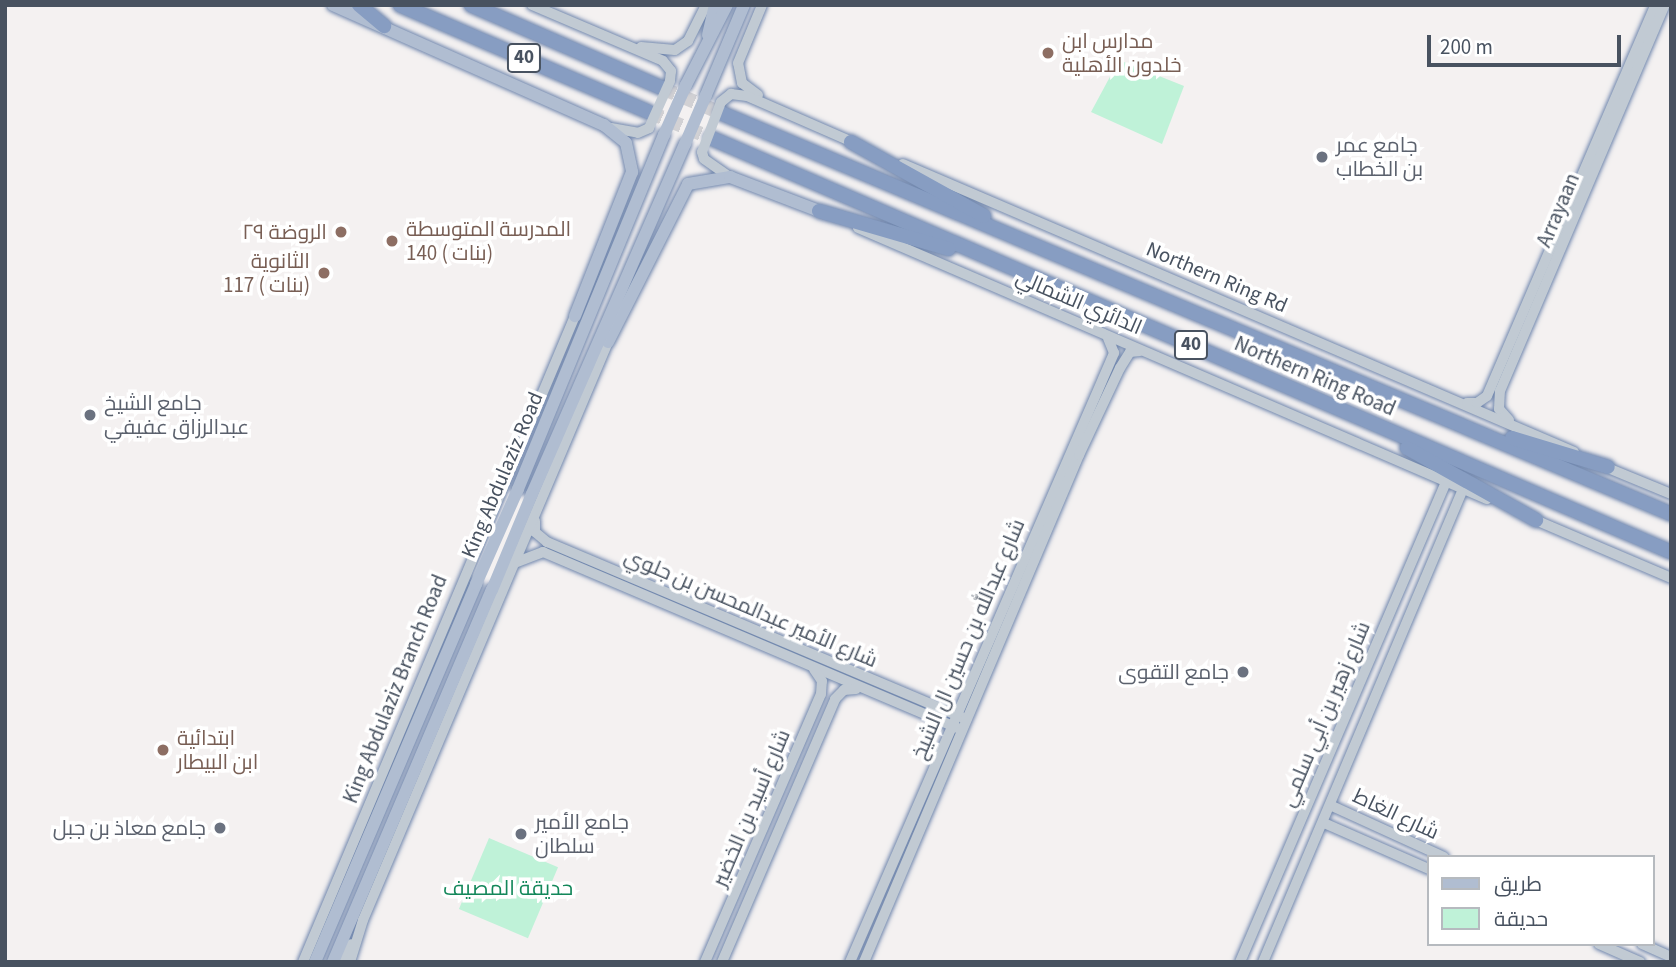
<!DOCTYPE html>
<html>
<head>
<meta charset="utf-8">
<style>
	body { margin:0 }
	#map { position:relative; width:1676px; height:967px; overflow:hidden; background:#f4f1f1; font-family:"Source Sans 3",Cairo,sans-serif }
	div>[style] { position:absolute }
	[style*='--x'] { left:calc(var(--x)*1px); top:calc(var(--y)*1px); width:calc(var(--w)*1px); rotate:calc(var(--a)*1deg) }
	.green>* { inset:0; background:#bff2d8; transform-origin:0 0 }
	.motorway-tunnel>* { height:14px; margin-top:-7px; transform-origin:0; background:repeating-linear-gradient(90deg,#d2d1d4 0 14px,transparent 0 21px) }
	.roads { filter:drop-shadow(0 0 2px #7288ae) drop-shadow(0 0 2px #7288ae) }
	.tertiary>* { height:10px; margin:-5px; padding:0 5px; transform-origin:5px; border-radius:5px; background:#c1cad3 }
	.primary>* { height:12px; margin:-6px; padding:0 6px; transform-origin:6px; border-radius:6px; background:#b0bdd1 }
	.motorway>* { height:14px; margin:-7px; padding:0 7px; transform-origin:7px; border-radius:7px; background:#879dc2 }
	.tertiary-bridge>* { height:10px; margin:-5px; padding:0 5px; transform-origin:5px; border-radius:5px; background:#c1cad3 }
	.primary-bridge>* { height:12px; margin:-6px; padding:0 6px; transform-origin:6px; border-radius:6px; background:#b0bdd1 }
	.dots>* { width:19px; height:19px; translate:-50% -50%; box-sizing:border-box; border:4px solid #fff; border-radius:50% }
	span { translate:-50% -50%; white-space:nowrap; text-align:center; line-height:1.15; -webkit-text-stroke:7px #fff; paint-order:stroke }
	.shield-label span { padding:2px 5px; background:#fff; border:2px solid; border-radius:5px; -webkit-text-stroke-width:0 }
	.shield-label { font-size:19px; color:#485260; font-weight:700 }
	.education-label { font-size:21px; color:#785e54 }
	.left { translate:0 -50%; text-align:left }
	.right { translate:-100% -50%; text-align:right }
	.worship-label { font-size:21px; color:#5b616d }
	.street-label { font-size:21px; color:#485260 }
	.park-label { font-size:21px; color:#13875a }
	.frame { position:absolute; inset:0; border:7px solid #485260; pointer-events:none }
	.legend { position:absolute; left:1427px; top:855px; width:228px; height:91px; box-sizing:border-box; background:#fff; border:2px solid #b6babf; margin:0; padding:9px 12px; list-style:none; font-size:21px; color:#485260 }
	.legend li { display:flex; align-items:center; gap:14px; height:35px }
	.legend b { width:35px; border:2px solid #b6babf }
	.scale { position:absolute; left:1427px; top:35px; width:194px; height:32px; box-sizing:border-box; border:4px solid #485260; border-top:0; padding-left:9px; font-size:21px; line-height:24px; white-space:nowrap; color:#485260; -webkit-text-stroke:5px #fff; paint-order:stroke }
</style>
</head>
<body>
<div id="map">
	<div class="green">
		<i style="clip-path:polygon(1119px 60px,1184px 86px,1162px 144px,1091px 112px)"></i>
		<i style="left:489px;top:838px;width:75px;height:77px;rotate:23deg"></i>
	</div>
	<div class="motorway-tunnel">
		<i style="--x:662;--y:88;--w:64;--a:23"></i>
		<i style="--x:649;--y:112;--w:67;--a:22.8"></i>
	</div>
	<div class="roads">
		<div class="tertiary">
			<i style="--x:532;--y:5;--w:142;--a:23.1"></i>
			<i style="--x:663;--y:61;--w:13;--a:51"></i>
			<i style="--x:671;--y:71;--w:10;--a:96"></i>
			<i style="--x:641;--y:47;--w:34;--a:5"></i>
			<i style="--x:675;--y:50;--w:16;--a:-35"></i>
			<i style="--x:688;--y:41;--w:40;--a:-63.4"></i>
			<i style="--x:758;--y:95;--w:20;--a:-143"></i>
			<i style="--x:742;--y:83;--w:20;--a:-101"></i>
			<i style="--x:738;--y:63;--w:63;--a:-67.5"></i>
			<i style="--x:721;--y:102;--w:13;--a:-39"></i>
			<i style="--x:731;--y:94;--w:16;--a:7"></i>
			<i style="--x:747;--y:96;--w:120;--a:23.6"></i>
			<i style="--x:611;--y:128;--w:27;--a:10"></i>
			<i style="--x:638;--y:133;--w:12;--a:-24"></i>
			<i style="--x:702;--y:152;--w:7;--a:74"></i>
			<i style="--x:704;--y:159;--w:32;--a:35"></i>
			<i style="--x:903;--y:164;--w:730;--a:23.23"></i>
			<i style="--x:858;--y:228;--w:685;--a:23.31"></i>
			<i style="--x:1467;--y:403;--w:10;--a:0"></i>
			<i style="--x:1477;--y:403;--w:12;--a:-35"></i>
			<i style="--x:1487;--y:396;--w:426;--a:-66.7"></i>
			<i style="--x:1509;--y:420;--w:15;--a:-132"></i>
			<i style="--x:1499;--y:409;--w:18;--a:-87"></i>
			<i style="--x:1500;--y:391;--w:420;--a:-66.9"></i>
			<i style="--x:1603;--y:466;--w:74;--a:22.4"></i>
			<i style="--x:1533;--y:519;--w:150;--a:23.1"></i>
			<i style="--x:535;--y:521;--w:11;--a:90"></i>
			<i style="--x:535;--y:532;--w:16;--a:40"></i>
			<i style="--x:547;--y:542;--w:452;--a:22.9"></i>
			<i style="--x:517;--y:562;--w:28;--a:-21"></i>
			<i style="--x:543;--y:552;--w:450;--a:23"></i>
			<i style="--x:1332;--y:806;--w:123;--a:24.5"></i>
			<i style="--x:1324;--y:823;--w:115;--a:23.7"></i>
			<i style="--x:1599;--y:944;--w:45;--a:23.7"></i>
			<i style="--x:1642;--y:944;--w:32;--a:24"></i>
			<i style="--x:303;--y:962;--w:701;--a:-67.17"></i>
			<i style="--x:342;--y:962;--w:20;--a:-63"></i>
			<i style="--x:350;--y:962;--w:44;--a:-72.8"></i>
			<i style="--x:363;--y:920;--w:628;--a:-67.03"></i>
			<i style="--x:705;--y:962;--w:292;--a:-66.6"></i>
			<i style="--x:821;--y:694;--w:13;--a:-86"></i>
			<i style="--x:822;--y:681;--w:14;--a:-124"></i>
			<i style="--x:722;--y:962;--w:286;--a:-66.7"></i>
			<i style="--x:835;--y:699;--w:13;--a:-45"></i>
			<i style="--x:844;--y:690;--w:12;--a:-5"></i>
			<i style="--x:850;--y:962;--w:664;--a:-66.56"></i>
			<i style="--x:1114;--y:353;--w:16;--a:-112"></i>
			<i style="--x:864;--y:962;--w:551;--a:-67.02"></i>
			<i style="--x:1079;--y:455;--w:96;--a:-64.8"></i>
			<i style="--x:1120;--y:368;--w:19;--a:-58"></i>
			<i style="--x:1130;--y:352;--w:10;--a:-6"></i>
			<i style="--x:1240;--y:962;--w:522;--a:-66.77"></i>
			<i style="--x:1263;--y:962;--w:514;--a:-67.08"></i>
		</div>
		<div class="primary">
			<i style="--x:333;--y:5;--w:296;--a:23.9"></i>
			<i style="--x:604;--y:125;--w:28;--a:39"></i>
			<i style="--x:626;--y:143;--w:30;--a:78"></i>
			<i style="--x:632;--y:172;--w:155;--a:111.6"></i>
			<i style="--x:708;--y:35;--w:31;--a:-77"></i>
			<i style="--x:686;--y:85;--w:90;--a:-62.9"></i>
			<i style="--x:706;--y:95;--w:98;--a:-67.1"></i>
			<i style="--x:608;--y:342;--w:177;--a:-63.1"></i>
			<i style="--x:688;--y:184;--w:43;--a:-9.5"></i>
			<i style="--x:730;--y:177;--w:95;--a:20.9"></i>
			<i style="--x:518;--y:489;--w:383;--a:-67.6"></i>
			<i style="--x:532;--y:494;--w:382;--a:-66.4"></i>
			<i style="--x:315;--y:962;--w:411;--a:-66.9"></i>
			<i style="--x:333;--y:962;--w:405;--a:-66.9"></i>
		</div>
		<div class="motorway">
			<i style="--x:359;--y:5;--w:33;--a:40"></i>
			<i style="--x:400;--y:5;--w:271;--a:23.3"></i>
			<i style="--x:471;--y:5;--w:208;--a:23.5"></i>
			<i style="--x:721;--y:113;--w:1031;--a:22.88"></i>
			<i style="--x:711;--y:138;--w:1045;--a:23.33"></i>
			<i style="--x:851;--y:142;--w:152;--a:29.1"></i>
			<i style="--x:819;--y:211;--w:135;--a:16.3"></i>
			<i style="--x:1512;--y:438;--w:100;--a:16.8"></i>
			<i style="--x:1407;--y:448;--w:148;--a:29.2"></i>
		</div>
	</div>
	<div class="tertiary-bridge">
		<i style="--x:649;--y:128;--w:51;--a:-65.9"></i>
		<i style="--x:702;--y:152;--w:53;--a:-69.2"></i>
	</div>
	<div class="primary-bridge">
		<i style="--x:664;--y:135;--w:55;--a:-66.3"></i>
		<i style="--x:685;--y:144;--w:53;--a:-66.8"></i>
		<i style="--x:476;--y:584;--w:104;--a:-66.1"></i>
		<i style="--x:492;--y:590;--w:104;--a:-67.4"></i>
	</div>
	<div class="dots">
		<i style="left:1048px;top:53px;background:#8d6e63"></i>
		<i style="left:1322px;top:157px;background:#6b7280"></i>
		<i style="left:341px;top:232px;background:#8d6e63"></i>
		<i style="left:392px;top:241px;background:#8d6e63"></i>
		<i style="left:324px;top:273px;background:#8d6e63"></i>
		<i style="left:90px;top:415px;background:#6b7280"></i>
		<i style="left:1243px;top:672px;background:#6b7280"></i>
		<i style="left:163px;top:750px;background:#8d6e63"></i>
		<i style="left:220px;top:828px;background:#6b7280"></i>
		<i style="left:521px;top:834px;background:#6b7280"></i>
	</div>
	<div class="shield-label">
		<span style="left:524px;top:58px">40</span>
		<span style="left:1191px;top:345px">40</span>
	</div>
	<div class="education-label">
		<span class="left" style="left:1062px;top:53px">مدارس ابن<br>خلدون الأهلية</span>
		<span class="left" style="left:406px;top:241px">المدرسة المتوسطة<br>140 ( بنات)</span>
		<span class="right" style="left:327px;top:232px">الروضة ٢٩</span>
		<span class="right" style="left:310px;top:273px">الثانوية<br>117 ( بنات)</span>
		<span class="left" style="left:177px;top:750px">ابتدائية<br>ابن البيطار</span>
	</div>
	<div class="worship-label">
		<span class="left" style="left:1336px;top:157px">جامع عمر<br>بن الخطاب</span>
		<span class="left" style="left:104px;top:415px">جامع الشيخ<br>عبدالرزاق عفيفي</span>
		<span class="right" style="left:1229px;top:672px">جامع التقوى</span>
		<span class="left" style="left:535px;top:834px">جامع الأمير<br>سلطان</span>
		<span class="right" style="left:206px;top:828px">جامع معاذ بن جبل</span>
	</div>
	<div class="street-label">
		<span style="left:1558px;top:210px;rotate:-67deg">Arrayaan</span>
		<span style="left:1217px;top:277px;rotate:23deg">Northern Ring Rd</span>
		<span style="left:1079px;top:302px;rotate:23deg">الدائري الشمالي</span>
		<span style="left:1315px;top:376px;rotate:23deg">Northern Ring Road</span>
		<span style="left:502px;top:475px;rotate:-67deg">King Abdulaziz Road</span>
		<span style="left:751px;top:608px;rotate:23deg">شارع الأمير عبدالمحسن بن جلوي</span>
		<span style="left:968px;top:639px;rotate:-67deg">شارع عبدالله بن حسين ال الشيخ</span>
		<span style="left:395px;top:689px;rotate:-68deg">King Abdulaziz Branch Road</span>
		<span style="left:1325px;top:714px;rotate:-67deg">شارع زهير بن أبي سلمي</span>
		<span style="left:751px;top:808px;rotate:-67deg">شارع أسيد بن الخضير</span>
		<span style="left:1396px;top:814px;rotate:25deg">شارع الغاط</span>
	</div>
	<div class="park-label">
		<span style="left:508px;top:888px">حديقة المصيف</span>
	</div>
	<div class="frame"></div>
	<ul class="legend">
	<li><b style="height:9px;background:#b0bdd1"></b>طريق</li>
	<li><b style="height:19px;background:#bff2d8"></b>حديقة</li>
	</ul>
	<div class="scale">200 m</div>
</div>
</body>
</html>
